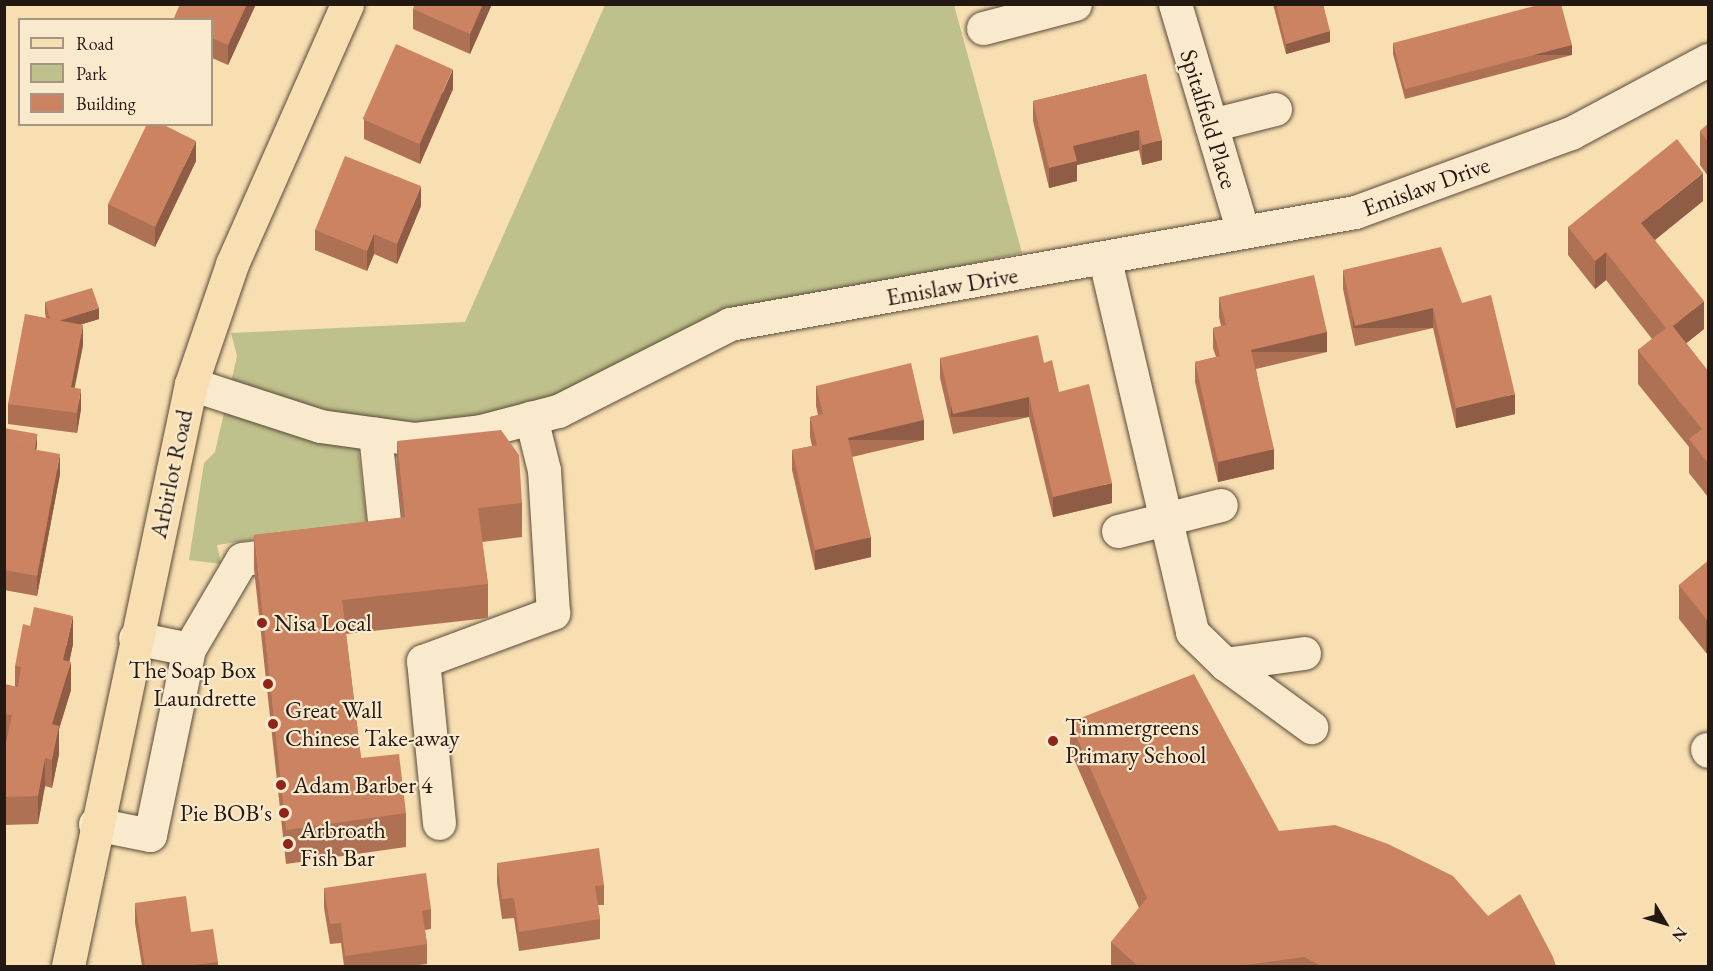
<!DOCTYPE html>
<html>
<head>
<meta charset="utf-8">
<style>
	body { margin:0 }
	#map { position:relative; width:1713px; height:971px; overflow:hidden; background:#f8dfb2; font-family:"EB Garamond",serif }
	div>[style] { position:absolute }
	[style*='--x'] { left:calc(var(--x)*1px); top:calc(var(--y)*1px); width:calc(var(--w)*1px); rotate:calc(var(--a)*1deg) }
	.green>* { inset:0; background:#bec18b }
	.roads { filter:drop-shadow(0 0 2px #594a3a) drop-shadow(0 0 2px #594a3a) }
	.minor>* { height:33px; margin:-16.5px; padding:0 16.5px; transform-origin:16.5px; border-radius:16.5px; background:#faeacd }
	.major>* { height:33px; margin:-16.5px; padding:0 16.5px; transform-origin:16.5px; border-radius:16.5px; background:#f8dfb2 }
	.wall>* { inset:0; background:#af7154 }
	.shaded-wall>* { inset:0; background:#8f5c45; transform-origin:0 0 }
	.building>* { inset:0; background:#cc8362; transform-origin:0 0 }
	.dots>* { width:16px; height:16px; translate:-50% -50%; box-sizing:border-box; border:3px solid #faeacd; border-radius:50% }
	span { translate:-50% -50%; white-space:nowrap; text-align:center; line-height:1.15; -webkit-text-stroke:4.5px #faeacd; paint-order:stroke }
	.street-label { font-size:24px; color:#241812 }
	.poi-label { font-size:24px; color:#241812 }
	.left { translate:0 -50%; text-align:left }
	.right { translate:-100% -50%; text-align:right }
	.frame { position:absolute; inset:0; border:6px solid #241812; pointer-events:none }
	.legend { position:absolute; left:18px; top:18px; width:195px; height:108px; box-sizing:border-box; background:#faeacd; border:2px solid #a49682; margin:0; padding:8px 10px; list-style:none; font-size:18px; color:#241812 }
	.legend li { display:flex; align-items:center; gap:12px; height:30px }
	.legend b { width:30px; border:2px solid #a49682 }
	.north { position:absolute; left:1635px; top:893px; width:60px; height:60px; -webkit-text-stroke:4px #faeacd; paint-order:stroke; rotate:128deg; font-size:16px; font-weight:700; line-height:24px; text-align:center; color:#241812 }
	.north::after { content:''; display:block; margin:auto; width:21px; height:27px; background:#241812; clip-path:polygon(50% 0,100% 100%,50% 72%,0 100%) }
</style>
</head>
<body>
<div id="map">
	<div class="green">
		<i style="clip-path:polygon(605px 5px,954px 5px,1022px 253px,731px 314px,633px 364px,481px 425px,356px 432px,367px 523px,217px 545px,221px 564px,189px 560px,204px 463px,215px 452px,237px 356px,231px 333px,465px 322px)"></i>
	</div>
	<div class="roads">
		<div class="minor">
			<i style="--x:1175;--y:4;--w:238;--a:73.4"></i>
			<i style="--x:983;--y:28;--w:95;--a:-14.6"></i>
			<i style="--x:1211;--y:125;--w:66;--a:-14"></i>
			<i style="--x:1105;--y:260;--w:382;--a:76.8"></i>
			<i style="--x:1192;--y:632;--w:46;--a:44.1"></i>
			<i style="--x:191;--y:384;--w:136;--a:18"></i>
			<i style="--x:320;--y:426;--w:96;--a:7.8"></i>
			<i style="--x:415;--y:439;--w:66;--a:-6.9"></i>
			<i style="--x:481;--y:431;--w:80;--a:-14.6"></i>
			<i style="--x:558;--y:411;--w:193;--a:-26.8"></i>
			<i style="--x:730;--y:324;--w:635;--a:-10.16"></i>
			<i style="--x:1355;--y:212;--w:230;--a:-20.1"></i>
			<i style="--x:1571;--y:133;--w:155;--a:-28.1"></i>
			<i style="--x:1118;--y:531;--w:106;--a:-14.2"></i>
			<i style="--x:362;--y:543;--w:24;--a:-7"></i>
			<i style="--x:386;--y:540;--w:107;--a:-95.9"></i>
			<i style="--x:189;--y:649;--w:104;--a:-59.5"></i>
			<i style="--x:242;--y:559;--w:57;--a:-7"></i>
			<i style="--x:1304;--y:653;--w:80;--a:172.1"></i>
			<i style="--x:1225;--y:664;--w:107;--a:36.2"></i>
			<i style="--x:1707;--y:749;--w:2;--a:63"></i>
			<i style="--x:439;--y:823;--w:163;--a:-95.6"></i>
			<i style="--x:423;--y:661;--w:139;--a:-20.3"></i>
			<i style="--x:553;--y:613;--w:143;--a:-93.6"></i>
			<i style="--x:544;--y:470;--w:54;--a:-104"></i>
			<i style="--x:95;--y:824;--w:56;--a:11.3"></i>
			<i style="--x:150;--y:835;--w:190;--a:-78.2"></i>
			<i style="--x:189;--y:649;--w:55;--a:-168.5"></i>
		</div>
		<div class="major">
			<i style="--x:68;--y:966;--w:595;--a:-78.07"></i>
			<i style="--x:191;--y:384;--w:127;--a:-71.1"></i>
			<i style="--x:232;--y:264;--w:284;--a:-66.1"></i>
		</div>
	</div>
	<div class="wall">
		<i style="clip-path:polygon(180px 4px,256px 4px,228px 65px,212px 58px,212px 20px)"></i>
		<i style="clip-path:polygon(492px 4px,470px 54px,413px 29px,413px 9px)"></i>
		<i style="clip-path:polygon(1273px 4px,1323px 4px,1330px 42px,1286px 54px)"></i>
		<i style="clip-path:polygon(1393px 43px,1572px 55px,1405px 99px,1393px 54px)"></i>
		<i style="clip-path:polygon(1146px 74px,1162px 160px,1142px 165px,1139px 150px,1077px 165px,1077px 181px,1049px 188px,1033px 121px,1033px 101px)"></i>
		<i style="clip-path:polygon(453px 89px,420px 164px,364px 139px,364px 119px)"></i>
		<i style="clip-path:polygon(1708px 124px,1708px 176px,1700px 165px,1700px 131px)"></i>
		<i style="clip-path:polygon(196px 161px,155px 247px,108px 224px,108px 204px)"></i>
		<i style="clip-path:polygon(1703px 201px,1655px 240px,1704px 329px,1686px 343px,1708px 371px,1708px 497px,1689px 473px,1689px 447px,1638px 384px,1638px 350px,1652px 339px,1606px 280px,1595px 289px,1568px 255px,1568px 227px)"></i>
		<i style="clip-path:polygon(421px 206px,397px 264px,374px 254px,367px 271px,315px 250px,315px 230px)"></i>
		<i style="clip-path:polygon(1343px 270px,1462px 303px,1515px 414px,1456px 428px,1433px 328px,1355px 346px,1343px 289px)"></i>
		<i style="clip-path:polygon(1219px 297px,1327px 352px,1256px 369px,1274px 469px,1218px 482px,1195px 382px,1195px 362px,1216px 357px,1213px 348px,1213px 328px,1221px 326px,1219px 317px)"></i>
		<i style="clip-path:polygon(45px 302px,99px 319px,80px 325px,83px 345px,74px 388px,81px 409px,77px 433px,8px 424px,8px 404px,46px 318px,45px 313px)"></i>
		<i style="clip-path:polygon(940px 358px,1044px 363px,1112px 503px,1053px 517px,1029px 417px,953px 434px,940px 378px)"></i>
		<i style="clip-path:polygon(816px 386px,924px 440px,852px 457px,871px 557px,815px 570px,792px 470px,792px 450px,812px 446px,810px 437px,810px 417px,818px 415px,816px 406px)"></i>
		<i style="clip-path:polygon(4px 428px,37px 445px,36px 450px,60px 474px,37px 596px,4px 590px)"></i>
		<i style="clip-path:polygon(397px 441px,522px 503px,522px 537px,482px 542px,488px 584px,488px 618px,346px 634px,361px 758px,406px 813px,406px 847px,286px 864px,254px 569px,254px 535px,402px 518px,397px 476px)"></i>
		<i style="clip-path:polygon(1708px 561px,1708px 653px,1707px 654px,1679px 619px,1679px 585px)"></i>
		<i style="clip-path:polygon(73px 644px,69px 662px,71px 690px,59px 729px,59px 754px,52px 788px,45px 786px,38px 824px,4px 825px,4px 753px,7px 742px,4px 741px,4px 684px,15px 687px,15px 666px)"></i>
		<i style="clip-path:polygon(1070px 722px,1279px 831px,1488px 916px,1556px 966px,1111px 966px,1111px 942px,1139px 908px,1070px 750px)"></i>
		<i style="clip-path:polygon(497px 863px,604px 885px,604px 905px,598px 905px,600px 919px,600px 939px,519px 951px,514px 918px,502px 919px,497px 883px)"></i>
		<i style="clip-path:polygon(324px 888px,431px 909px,431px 929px,425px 930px,427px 944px,427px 964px,410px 966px,344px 966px,341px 943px,330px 944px,324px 908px)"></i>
		<i style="clip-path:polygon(135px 903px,191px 932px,218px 962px,218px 966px,142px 966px,135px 923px)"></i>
	</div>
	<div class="shaded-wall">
		<i style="clip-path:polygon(247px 4px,256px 4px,228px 65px,228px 45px)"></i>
		<i style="clip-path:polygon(483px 4px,492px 4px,470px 54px,470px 34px)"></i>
		<i style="clip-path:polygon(1330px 31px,1330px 42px,1286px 54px,1286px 44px)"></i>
		<i style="left:1572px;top:45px;width:10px;height:173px;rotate:90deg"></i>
		<i style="clip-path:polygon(453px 69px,453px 89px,420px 164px,420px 144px)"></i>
		<i style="clip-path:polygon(1139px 130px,1139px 150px,1077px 165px,1077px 181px,1049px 188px,1049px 168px,1073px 146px)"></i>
		<i style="clip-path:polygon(1162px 140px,1162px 160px,1142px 165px,1142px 145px)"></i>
		<i style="clip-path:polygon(196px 141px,196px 161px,155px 247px,155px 227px)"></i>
		<i style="clip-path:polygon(1703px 173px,1703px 201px,1641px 251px,1641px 223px)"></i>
		<i style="clip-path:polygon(421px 186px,421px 206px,397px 264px,397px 244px)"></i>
		<i style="clip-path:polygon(374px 234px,374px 254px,367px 271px,367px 251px)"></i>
		<i style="clip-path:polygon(1606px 252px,1606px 280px,1595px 289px,1595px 261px)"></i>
		<i style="clip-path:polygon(1704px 301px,1704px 329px,1668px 358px,1668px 330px)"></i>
		<i style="clip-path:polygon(99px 308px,99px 319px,51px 333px,51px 323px)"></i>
		<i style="left:1433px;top:308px;width:20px;height:80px;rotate:90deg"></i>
		<i style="clip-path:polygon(83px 325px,83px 345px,71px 407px,71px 387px)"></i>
		<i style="left:1327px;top:332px;width:20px;height:78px;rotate:90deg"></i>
		<i style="clip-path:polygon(81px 389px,81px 409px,77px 433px,77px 413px)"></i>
		<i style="clip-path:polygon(1515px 394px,1515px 414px,1456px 428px,1456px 408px)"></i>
		<i style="left:1029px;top:397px;width:20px;height:78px;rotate:90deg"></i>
		<i style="left:924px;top:420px;width:20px;height:78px;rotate:90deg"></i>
		<i style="clip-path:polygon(37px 434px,37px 445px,33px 468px,33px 458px)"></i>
		<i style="clip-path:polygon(1274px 449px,1274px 469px,1218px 482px,1218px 462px)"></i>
		<i style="clip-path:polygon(60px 454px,60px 474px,37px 596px,37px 576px)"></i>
		<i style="clip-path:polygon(1112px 483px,1112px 503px,1053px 517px,1053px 497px)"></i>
		<i style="clip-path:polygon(871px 537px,871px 557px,815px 570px,815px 550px)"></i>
		<i style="clip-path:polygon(73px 616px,73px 644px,66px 678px,71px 662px,71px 690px,59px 729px,59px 754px,52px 788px,52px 724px,63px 660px)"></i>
		<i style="left:1708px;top:618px;width:35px;height:2px;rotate:90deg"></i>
		<i style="clip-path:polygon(45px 758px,45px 786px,38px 824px,38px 796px)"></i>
	</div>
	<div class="building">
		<i style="clip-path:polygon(180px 4px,247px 4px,228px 45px,212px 38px,212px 20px,173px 20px)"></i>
		<i style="clip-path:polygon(415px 4px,483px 4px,470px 34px,413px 9px)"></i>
		<i style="clip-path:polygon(1276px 4px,1323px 4px,1330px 31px,1286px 44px)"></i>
		<i style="clip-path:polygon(1542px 4px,1561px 4px,1572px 45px,1405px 89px,1393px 43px)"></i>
		<i style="left:396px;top:44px;width:62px;height:82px;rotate:24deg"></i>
		<i style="clip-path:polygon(1146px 74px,1162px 140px,1142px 145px,1139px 130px,1073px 146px,1077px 161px,1049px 168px,1033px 101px)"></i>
		<i style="clip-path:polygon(147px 124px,162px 124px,196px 141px,155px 227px,108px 204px)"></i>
		<i style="clip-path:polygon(1708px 124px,1708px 142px,1700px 131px)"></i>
		<i style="clip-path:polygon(1677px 139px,1703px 173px,1641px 223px,1704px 301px,1673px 326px,1671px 324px,1666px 328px,1606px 252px,1595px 261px,1568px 227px)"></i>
		<i style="clip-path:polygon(345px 156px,421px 186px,397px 244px,374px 234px,367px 251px,315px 230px)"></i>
		<i style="clip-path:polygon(1441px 247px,1462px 303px,1491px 295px,1515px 394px,1456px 408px,1433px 308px,1355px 326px,1343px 270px)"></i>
		<i style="clip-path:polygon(1314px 275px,1327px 332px,1251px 350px,1274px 449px,1218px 462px,1195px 362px,1220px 356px,1213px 328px,1226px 325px,1219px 297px)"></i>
		<i style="clip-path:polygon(92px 288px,99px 308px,59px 321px,50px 319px,45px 302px)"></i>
		<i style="clip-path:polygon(25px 314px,83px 325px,71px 387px,81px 389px,77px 413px,8px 404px)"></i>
		<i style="clip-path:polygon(1671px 324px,1708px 371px,1708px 463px,1689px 439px,1702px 429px,1638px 350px)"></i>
		<i style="clip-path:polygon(1038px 335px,1044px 363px,1052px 360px,1059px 392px,1089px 384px,1112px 483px,1053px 497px,1029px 397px,953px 414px,940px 358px)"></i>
		<i style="clip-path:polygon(911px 363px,924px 420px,848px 438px,871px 537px,815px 550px,792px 450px,817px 445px,810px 417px,823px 414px,816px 386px)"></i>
		<i style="left:4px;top:428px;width:34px;height:16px;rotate:10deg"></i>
		<i style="clip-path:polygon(501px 430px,519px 455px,522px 503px,478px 508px,488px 584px,342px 600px,361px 758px,399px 754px,406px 813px,286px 830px,254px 535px,405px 517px,397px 441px)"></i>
		<i style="clip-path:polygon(4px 444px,60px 454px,37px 576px,4px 570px)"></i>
		<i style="clip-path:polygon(1708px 561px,1708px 618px,1707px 620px,1679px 585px)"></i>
		<i style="clip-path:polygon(34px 607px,73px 616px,63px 660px,71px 662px,52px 724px,59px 726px,52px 760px,45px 758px,38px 796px,4px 797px,4px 753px,12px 715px,4px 714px,4px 684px,18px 687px,21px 667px,15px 666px,23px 624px,30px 626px)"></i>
		<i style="clip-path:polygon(1194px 674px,1279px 831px,1335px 825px,1388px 844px,1453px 876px,1488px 916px,1520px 894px,1553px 957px,1556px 966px,1322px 966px,1304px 957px,1239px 966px,1138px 966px,1111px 942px,1147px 898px,1070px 722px)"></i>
		<i style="clip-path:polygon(599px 848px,604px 885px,595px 886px,600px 919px,519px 932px,514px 898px,502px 899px,497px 863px)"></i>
		<i style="clip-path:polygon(426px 873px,431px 909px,422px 911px,427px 944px,345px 956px,341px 923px,330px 924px,324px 888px)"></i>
		<i style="clip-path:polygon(186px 896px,191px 932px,213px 929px,218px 962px,185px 966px,145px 966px,135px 903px)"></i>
	</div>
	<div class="dots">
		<i style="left:262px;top:623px;background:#8f2418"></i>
		<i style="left:268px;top:684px;background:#8f2418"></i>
		<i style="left:273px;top:724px;background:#8f2418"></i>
		<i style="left:1053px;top:741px;background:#8f2418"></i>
		<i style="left:281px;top:785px;background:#8f2418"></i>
		<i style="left:284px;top:813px;background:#8f2418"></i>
		<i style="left:288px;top:844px;background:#8f2418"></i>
	</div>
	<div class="street-label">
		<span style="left:1209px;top:119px;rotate:73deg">Spitalfield Place</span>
		<span style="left:1426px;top:186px;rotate:-20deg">Emislaw Drive</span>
		<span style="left:952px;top:286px;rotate:-10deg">Emislaw Drive</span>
		<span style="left:171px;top:474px;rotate:-78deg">Arbirlot Road</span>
	</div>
	<div class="poi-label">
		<span class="left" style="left:274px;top:623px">Nisa Local</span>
		<span class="right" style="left:256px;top:684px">The Soap Box<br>Laundrette</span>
		<span class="left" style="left:285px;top:724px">Great Wall<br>Chinese Take-away</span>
		<span class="left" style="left:1065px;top:741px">Timmergreens<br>Primary School</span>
		<span class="left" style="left:293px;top:785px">Adam Barber 4</span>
		<span class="right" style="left:272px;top:813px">Pie BOB's</span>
		<span class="left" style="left:300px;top:844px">Arbroath<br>Fish Bar</span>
	</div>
	<div class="frame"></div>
	<ul class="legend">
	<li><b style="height:8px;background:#f8dfb2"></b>Road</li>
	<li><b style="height:16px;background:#bec18b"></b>Park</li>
	<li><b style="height:16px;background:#cc8362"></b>Building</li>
	</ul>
	<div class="north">N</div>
</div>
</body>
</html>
